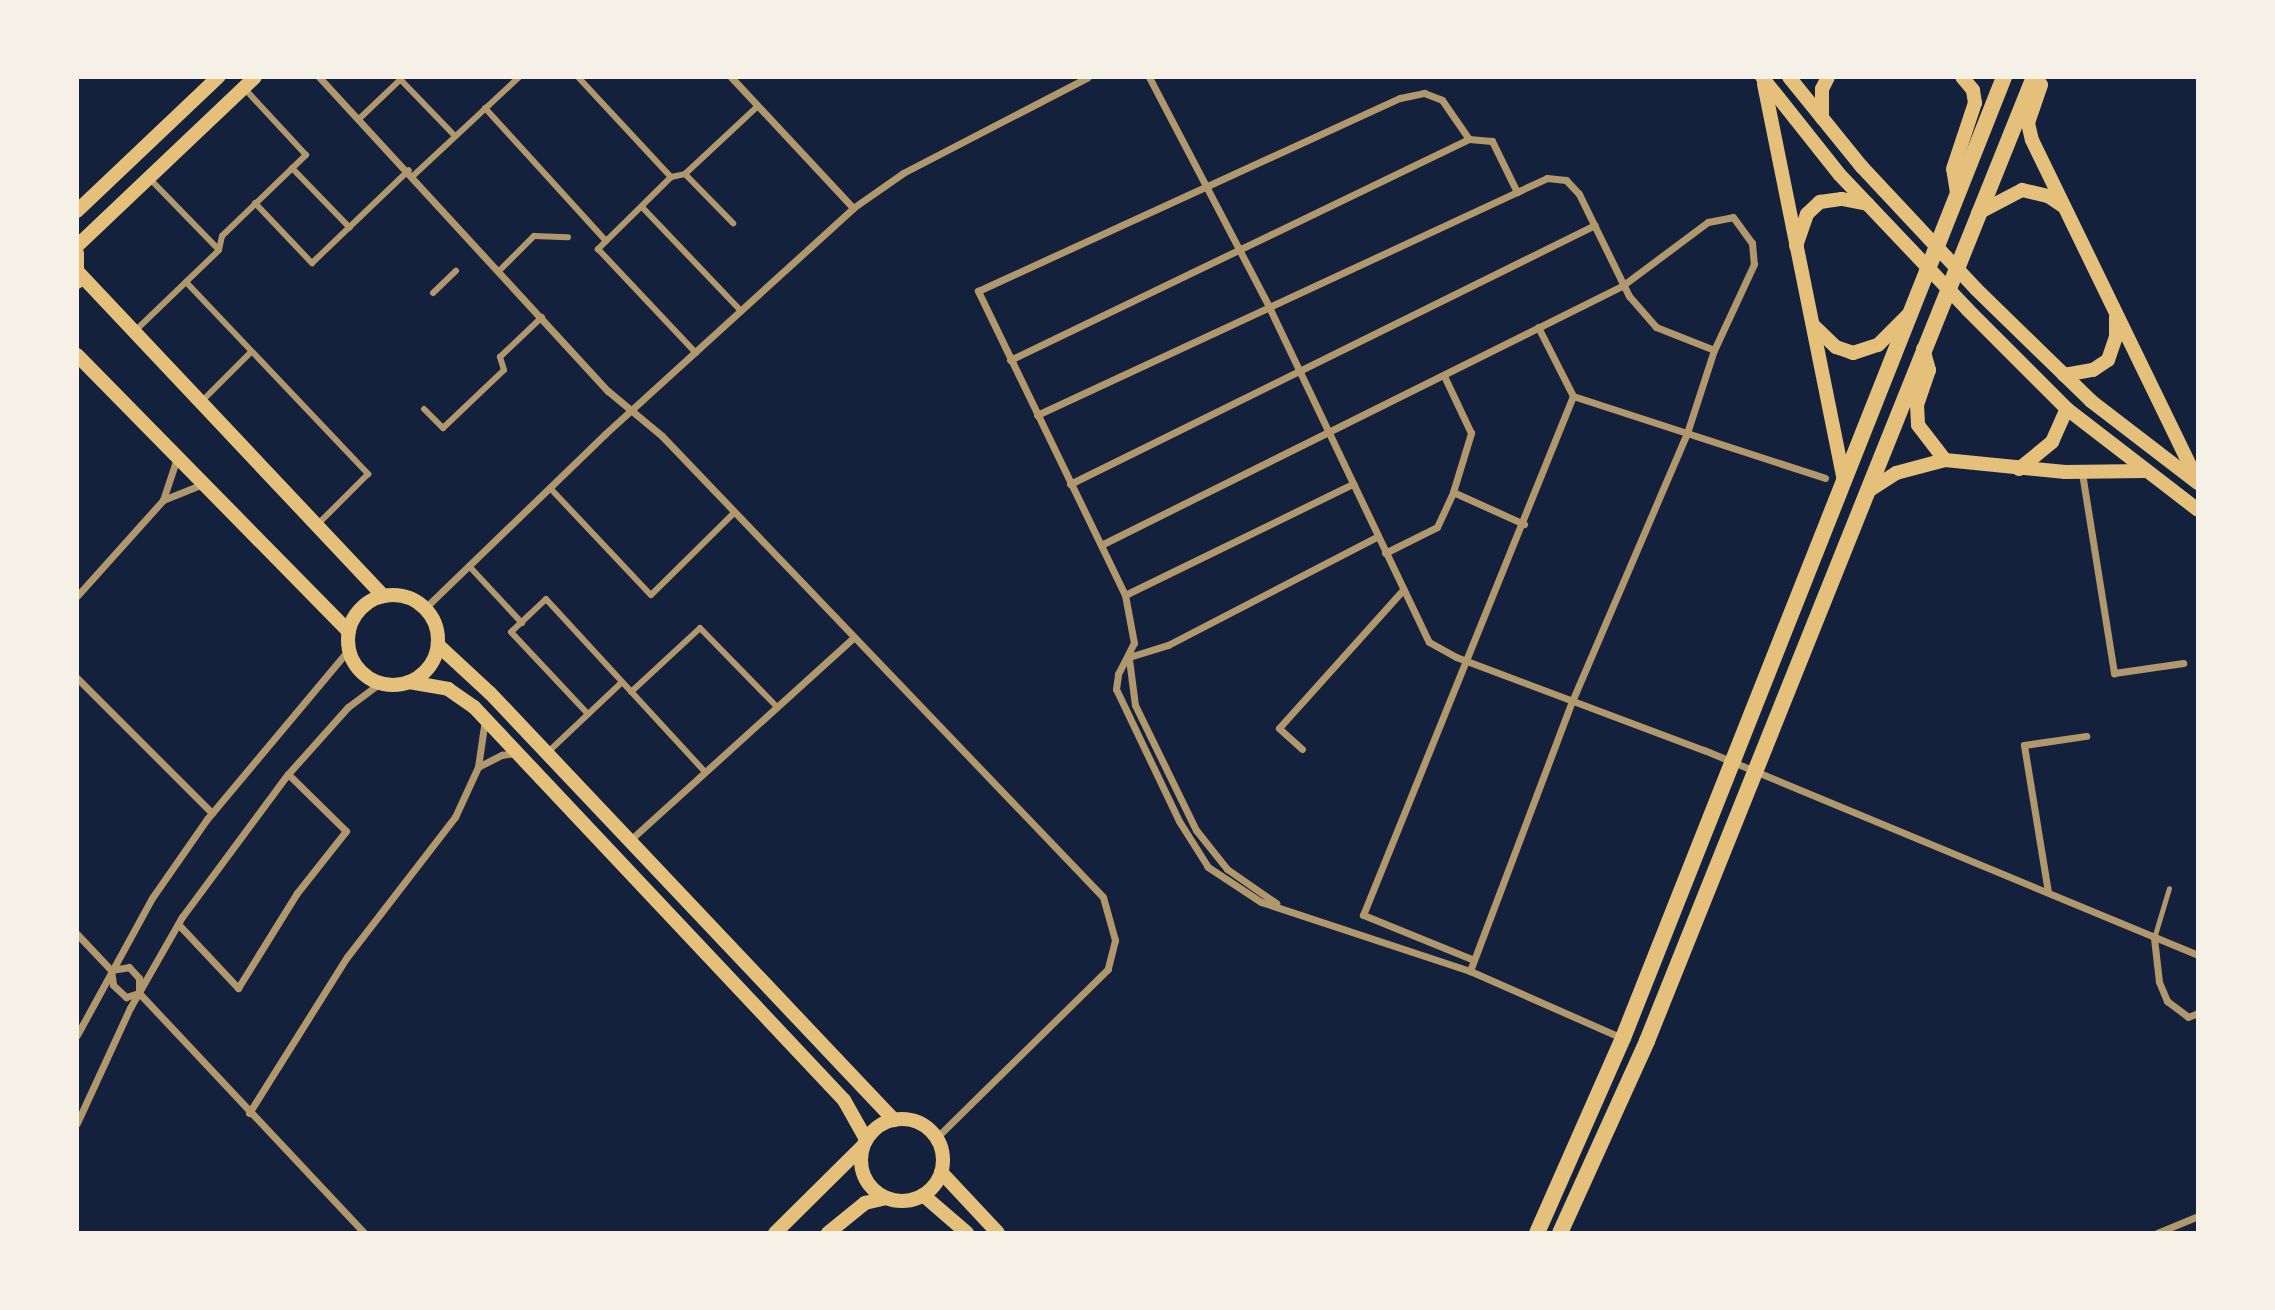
<!DOCTYPE html>
<html>
<head>
<meta charset="utf-8">
<style>
	body { margin:0 }
	#map { position:relative; width:2275px; height:1310px; overflow:hidden; background:#14213d; font-family:"Titillium Web",sans-serif }
	div>[style] { position:absolute }
	[style*='--x'] { left:calc(var(--x)*1px); top:calc(var(--y)*1px); width:calc(var(--w)*1px); rotate:calc(var(--a)*1deg) }
	.service>* { height:5px; margin:-2.5px; padding:0 2.5px; transform-origin:2.5px; border-radius:2.5px; background:#b1986c }
	.pedestrian>* { height:6px; margin:-3px; padding:0 3px; transform-origin:3px; border-radius:3px; background:#b1986c }
	.minor>* { height:7px; margin:-3.5px; padding:0 3.5px; transform-origin:3.5px; border-radius:3.5px; background:#b1986c }
	.secondary>* { height:14px; margin:-7px; padding:0 7px; transform-origin:7px; border-radius:7px; background:#e5c07b }
	.secondary>.ring { margin:-7px; padding:0; box-sizing:content-box; background:none; border:14px solid #e5c07b; border-radius:50% }
	.primary>* { height:16px; margin:-8px; padding:0 8px; transform-origin:8px; border-radius:8px; background:#e5c07b }
	span { translate:-50% -50%; white-space:nowrap; text-align:center; line-height:1.15; -webkit-text-stroke:5px #f6f1e7; paint-order:stroke }
	.frame { position:absolute; inset:0; border:79px solid #f6f1e7; pointer-events:none }
</style>
</head>
<body>
<div id="map">
	<div class="service">
		<i style="--x:2154;--y:938;--w:52;--a:-73.3"></i>
	</div>
	<div class="pedestrian">
		<i style="--x:398;--y:77;--w:82;--a:46"></i>
		<i style="--x:578;--y:77;--w:137;--a:47.1"></i>
		<i style="--x:485;--y:108;--w:180;--a:47.7"></i>
		<i style="--x:359;--y:119;--w:57;--a:-43.6"></i>
		<i style="--x:292;--y:168;--w:83;--a:46"></i>
		<i style="--x:685;--y:174;--w:69;--a:45.6"></i>
		<i style="--x:414;--y:175;--w:144;--a:-43"></i>
		<i style="--x:671;--y:177;--w:103;--a:135.4"></i>
		<i style="--x:598;--y:249;--w:143;--a:46.7"></i>
		<i style="--x:671;--y:177;--w:14;--a:-12"></i>
		<i style="--x:685;--y:174;--w:100;--a:-43"></i>
		<i style="--x:149;--y:178;--w:100;--a:45.8"></i>
		<i style="--x:255;--y:203;--w:83;--a:46.5"></i>
		<i style="--x:312;--y:263;--w:134;--a:-43.8"></i>
		<i style="--x:642;--y:207;--w:144;--a:46.4"></i>
		<i style="--x:498;--y:272;--w:51;--a:-45"></i>
		<i style="--x:534;--y:236;--w:34;--a:2"></i>
		<i style="--x:186;--y:282;--w:265;--a:46.5"></i>
		<i style="--x:368;--y:474;--w:72;--a:135"></i>
		<i style="--x:433;--y:293;--w:32;--a:-44"></i>
		<i style="--x:136;--y:330;--w:115;--a:-43.9"></i>
		<i style="--x:219;--y:250;--w:14;--a:-78"></i>
		<i style="--x:222;--y:236;--w:117;--a:-44"></i>
		<i style="--x:306;--y:155;--w:91;--a:-132.8"></i>
		<i style="--x:202;--y:401;--w:68;--a:-45"></i>
		<i style="--x:424;--y:409;--w:27;--a:45"></i>
		<i style="--x:443;--y:428;--w:84;--a:-43.6"></i>
		<i style="--x:504;--y:370;--w:14;--a:-107"></i>
		<i style="--x:500;--y:357;--w:58;--a:-43.6"></i>
		<i style="--x:550;--y:488;--w:147;--a:46.7"></i>
		<i style="--x:651;--y:595;--w:118;--a:-44.7"></i>
		<i style="--x:469;--y:566;--w:78;--a:47.1"></i>
		<i style="--x:631;--y:692;--w:94;--a:-42.8"></i>
		<i style="--x:700;--y:628;--w:110;--a:45.7"></i>
		<i style="--x:588;--y:714;--w:112;--a:-133.2"></i>
		<i style="--x:511;--y:632;--w:48;--a:-43.3"></i>
		<i style="--x:546;--y:599;--w:235;--a:47.4"></i>
		<i style="--x:547;--y:753;--w:103;--a:-43.4"></i>
	</div>
	<div class="minor">
		<i style="--x:319;--y:77;--w:427;--a:47.4"></i>
		<i style="--x:608;--y:391;--w:70;--a:39.8"></i>
		<i style="--x:662;--y:436;--w:638;--a:46.27"></i>
		<i style="--x:1103;--y:897;--w:45;--a:74.4"></i>
		<i style="--x:1115;--y:940;--w:30;--a:104"></i>
		<i style="--x:1108;--y:969;--w:241;--a:135.5"></i>
		<i style="--x:731;--y:77;--w:179;--a:47"></i>
		<i style="--x:1149;--y:77;--w:259;--a:62.4"></i>
		<i style="--x:1269;--y:307;--w:371;--a:64.5"></i>
		<i style="--x:1429;--y:642;--w:31;--a:29"></i>
		<i style="--x:1456;--y:657;--w:265;--a:20.6"></i>
		<i style="--x:1704;--y:750;--w:535;--a:22.54"></i>
		<i style="--x:1538;--y:327;--w:77;--a:63.1"></i>
		<i style="--x:1573;--y:396;--w:265;--a:18"></i>
		<i style="--x:1010;--y:360;--w:509;--a:-25.71"></i>
		<i style="--x:1037;--y:415;--w:529;--a:-24.92"></i>
		<i style="--x:2082;--y:473;--w:203;--a:80.9"></i>
		<i style="--x:2114;--y:673;--w:70;--a:-8.2"></i>
		<i style="--x:1070;--y:484;--w:585;--a:-26.26"></i>
		<i style="--x:1453;--y:492;--w:78;--a:24.3"></i>
		<i style="--x:163;--y:500;--w:43;--a:-21.8"></i>
		<i style="--x:1101;--y:545;--w:582;--a:-26.43"></i>
		<i style="--x:1622;--y:286;--w:107;--a:-36.7"></i>
		<i style="--x:1708;--y:222;--w:25;--a:-11"></i>
		<i style="--x:1733;--y:217;--w:32;--a:54"></i>
		<i style="--x:1752;--y:243;--w:21;--a:85"></i>
		<i style="--x:1754;--y:264;--w:95;--a:114.9"></i>
		<i style="--x:1714;--y:350;--w:87;--a:108"></i>
		<i style="--x:1687;--y:433;--w:292;--a:113.2"></i>
		<i style="--x:1572;--y:701;--w:289;--a:110.7"></i>
		<i style="--x:1385;--y:553;--w:58;--a:-26.6"></i>
		<i style="--x:1437;--y:527;--w:38;--a:-65"></i>
		<i style="--x:1453;--y:492;--w:62;--a:-73"></i>
		<i style="--x:1471;--y:433;--w:63;--a:-115.3"></i>
		<i style="--x:1125;--y:595;--w:254;--a:-26"></i>
		<i style="--x:77;--y:596;--w:129;--a:-48.1"></i>
		<i style="--x:163;--y:500;--w:44;--a:-71.6"></i>
		<i style="--x:425;--y:608;--w:250;--a:-44"></i>
		<i style="--x:605;--y:434;--w:336;--a:-42.3"></i>
		<i style="--x:853;--y:208;--w:61;--a:-35"></i>
		<i style="--x:903;--y:173;--w:208;--a:-27.4"></i>
		<i style="--x:1129;--y:657;--w:41;--a:-17.1"></i>
		<i style="--x:1168;--y:645;--w:234;--a:-27.4"></i>
		<i style="--x:1129;--y:659;--w:46;--a:82.6"></i>
		<i style="--x:1135;--y:705;--w:139;--a:64"></i>
		<i style="--x:1196;--y:830;--w:50;--a:51.5"></i>
		<i style="--x:1227;--y:869;--w:60;--a:34.8"></i>
		<i style="--x:77;--y:678;--w:191;--a:45"></i>
		<i style="--x:1302;--y:749;--w:31;--a:-138"></i>
		<i style="--x:1279;--y:728;--w:186;--a:-48.1"></i>
		<i style="--x:478;--y:767;--w:27;--a:-27"></i>
		<i style="--x:502;--y:755;--w:13;--a:-9"></i>
		<i style="--x:628;--y:842;--w:304;--a:-42.2"></i>
		<i style="--x:2048;--y:892;--w:149;--a:-99.3"></i>
		<i style="--x:2024;--y:745;--w:63;--a:-8.3"></i>
		<i style="--x:178;--y:924;--w:88;--a:46.8"></i>
		<i style="--x:238;--y:988;--w:112;--a:-58.2"></i>
		<i style="--x:297;--y:893;--w:79;--a:-51.7"></i>
		<i style="--x:346;--y:831;--w:81;--a:-135.5"></i>
		<i style="--x:77;--y:934;--w:50;--a:46.6"></i>
		<i style="--x:111;--y:970;--w:15;--a:82"></i>
		<i style="--x:113;--y:985;--w:18;--a:43"></i>
		<i style="--x:126;--y:997;--w:14;--a:-17"></i>
		<i style="--x:2154;--y:938;--w:44;--a:83.5"></i>
		<i style="--x:2159;--y:982;--w:21;--a:67"></i>
		<i style="--x:2167;--y:1001;--w:26;--a:37"></i>
		<i style="--x:2188;--y:1017;--w:11;--a:-22"></i>
		<i style="--x:1474;--y:960;--w:120;--a:-157.9"></i>
		<i style="--x:1363;--y:915;--w:560;--a:-67.97"></i>
		<i style="--x:111;--y:970;--w:18;--a:-9"></i>
		<i style="--x:129;--y:967;--w:15;--a:48"></i>
		<i style="--x:139;--y:978;--w:15;--a:90"></i>
		<i style="--x:139;--y:993;--w:329;--a:46.8"></i>
		<i style="--x:77;--y:1035;--w:156;--a:-61.3"></i>
		<i style="--x:152;--y:898;--w:96;--a:-55.2"></i>
		<i style="--x:207;--y:819;--w:222;--a:-50.1"></i>
		<i style="--x:1622;--y:1038;--w:166;--a:-156.2"></i>
		<i style="--x:1470;--y:971;--w:220;--a:-161.7"></i>
		<i style="--x:1261;--y:902;--w:64;--a:-146.6"></i>
		<i style="--x:1208;--y:867;--w:54;--a:-122.2"></i>
		<i style="--x:1179;--y:821;--w:146;--a:-115.5"></i>
		<i style="--x:1116;--y:689;--w:15;--a:-82"></i>
		<i style="--x:1118;--y:674;--w:35;--a:-63"></i>
		<i style="--x:1134;--y:643;--w:49;--a:-100.6"></i>
		<i style="--x:1125;--y:595;--w:338;--a:-115.8"></i>
		<i style="--x:978;--y:291;--w:464;--a:-24.6"></i>
		<i style="--x:1400;--y:98;--w:25;--a:-12"></i>
		<i style="--x:1424;--y:93;--w:19;--a:21"></i>
		<i style="--x:1442;--y:100;--w:47;--a:55.3"></i>
		<i style="--x:1469;--y:139;--w:23;--a:5"></i>
		<i style="--x:1492;--y:141;--w:57;--a:63.9"></i>
		<i style="--x:1517;--y:192;--w:33;--a:-25"></i>
		<i style="--x:1547;--y:178;--w:19;--a:6"></i>
		<i style="--x:1566;--y:180;--w:19;--a:47"></i>
		<i style="--x:1579;--y:194;--w:114;--a:63.9"></i>
		<i style="--x:1629;--y:296;--w:41;--a:48.9"></i>
		<i style="--x:1656;--y:327;--w:62;--a:21.6"></i>
		<i style="--x:249;--y:1113;--w:184;--a:-57.9"></i>
		<i style="--x:347;--y:957;--w:177;--a:-52.4"></i>
		<i style="--x:455;--y:817;--w:55;--a:-65.3"></i>
		<i style="--x:478;--y:767;--w:49;--a:-81.7"></i>
		<i style="--x:77;--y:1123;--w:127;--a:-65.3"></i>
		<i style="--x:130;--y:1008;--w:105;--a:-60.3"></i>
		<i style="--x:182;--y:917;--w:178;--a:-53.5"></i>
		<i style="--x:288;--y:774;--w:90;--a:-48.2"></i>
		<i style="--x:348;--y:707;--w:40;--a:-37"></i>
		<i style="--x:2157;--y:1233;--w:44;--a:-22.5"></i>
	</div>
	<div class="secondary">
		<i style="--x:1762;--y:77;--w:125;--a:51.5"></i>
		<i style="--x:1840;--y:175;--w:186;--a:46.5"></i>
		<i style="--x:1968;--y:310;--w:140;--a:45"></i>
		<i style="--x:2067;--y:409;--w:165;--a:37.6"></i>
		<i style="--x:1789;--y:77;--w:116;--a:51"></i>
		<i style="--x:1862;--y:167;--w:167;--a:46.9"></i>
		<i style="--x:1976;--y:289;--w:161;--a:44.2"></i>
		<i style="--x:2091;--y:401;--w:135;--a:37.5"></i>
		<i style="--x:2036;--y:77;--w:9;--a:58"></i>
		<i style="--x:2041;--y:85;--w:40;--a:108.9"></i>
		<i style="--x:2028;--y:123;--w:17;--a:77"></i>
		<i style="--x:2032;--y:140;--w:376;--a:64.1"></i>
		<i style="--x:1764;--y:84;--w:405;--a:78.6"></i>
		<i style="--x:1822;--y:118;--w:29;--a:-90"></i>
		<i style="--x:1822;--y:89;--w:13;--a:-63"></i>
		<i style="--x:1957;--y:193;--w:24;--a:-99"></i>
		<i style="--x:1953;--y:169;--w:70;--a:-71.6"></i>
		<i style="--x:1975;--y:103;--w:13;--a:-99"></i>
		<i style="--x:1973;--y:90;--w:17;--a:-130"></i>
		<i style="--x:77;--y:211;--w:195;--a:-43.5"></i>
		<i style="--x:1978;--y:213;--w:50;--a:-27.6"></i>
		<i style="--x:2022;--y:190;--w:27;--a:13"></i>
		<i style="--x:2048;--y:196;--w:18;--a:34"></i>
		<i style="--x:77;--y:246;--w:245;--a:-43.5"></i>
		<i style="--x:1796;--y:246;--w:34;--a:-71"></i>
		<i style="--x:1807;--y:214;--w:18;--a:-43"></i>
		<i style="--x:1820;--y:202;--w:22;--a:-8"></i>
		<i style="--x:1842;--y:199;--w:26;--a:11"></i>
		<i style="--x:77;--y:253;--w:29;--a:90"></i>
		<i style="--x:79;--y:273;--w:444;--a:46.7"></i>
		<i style="--x:1813;--y:325;--w:32;--a:44"></i>
		<i style="--x:1836;--y:347;--w:18;--a:19"></i>
		<i style="--x:1853;--y:353;--w:26;--a:-18"></i>
		<i style="--x:1878;--y:345;--w:42;--a:-45"></i>
		<i style="--x:1923;--y:349;--w:22;--a:74"></i>
		<i style="--x:1929;--y:370;--w:37;--a:109"></i>
		<i style="--x:1917;--y:405;--w:20;--a:87"></i>
		<i style="--x:1918;--y:425;--w:44;--a:52.4"></i>
		<i style="--x:77;--y:355;--w:388;--a:45.5"></i>
		<i style="--x:2064;--y:375;--w:29;--a:-10"></i>
		<i style="--x:2093;--y:370;--w:18;--a:-34"></i>
		<i style="--x:2108;--y:360;--w:24;--a:-71"></i>
		<i style="--x:2116;--y:337;--w:20;--a:-90"></i>
		<i style="--x:2019;--y:469;--w:43;--a:-39.3"></i>
		<i style="--x:2052;--y:442;--w:36;--a:-66"></i>
		<i style="--x:1870;--y:490;--w:31;--a:-33"></i>
		<i style="--x:1896;--y:473;--w:51;--a:-14.9"></i>
		<i style="--x:1945;--y:460;--w:121;--a:5.7"></i>
		<i style="--x:2065;--y:472;--w:80;--a:-0.7"></i>
		<i class="ring" style="left:348px;top:595px;width:76px;height:76px"></i>
		<i style="--x:439;--y:646;--w:69;--a:42.7"></i>
		<i style="--x:490;--y:693;--w:588;--a:46.59"></i>
		<i style="--x:409;--y:682;--w:40;--a:10"></i>
		<i style="--x:448;--y:689;--w:32;--a:35"></i>
		<i style="--x:474;--y:707;--w:540;--a:46.73"></i>
		<i style="--x:844;--y:1100;--w:45;--a:60.6"></i>
		<i class="ring" style="left:861px;top:1119px;width:68px;height:68px"></i>
		<i style="--x:941;--y:1172;--w:83;--a:46.9"></i>
		<i style="--x:923;--y:1195;--w:58;--a:40.8"></i>
		<i style="--x:775;--y:1233;--w:124;--a:-44.7"></i>
		<i style="--x:828;--y:1233;--w:48;--a:-39"></i>
		<i style="--x:865;--y:1203;--w:22;--a:-13"></i>
	</div>
	<div class="primary">
		<i style="--x:1537;--y:1233;--w:213;--a:-66.2"></i>
		<i style="--x:1623;--y:1038;--w:1034;--a:-68.37"></i>
		<i style="--x:1560;--y:1233;--w:211;--a:-65.6"></i>
		<i style="--x:1647;--y:1041;--w:1039;--a:-68.13"></i>
	</div>
	<div class="frame"></div>
</div>
</body>
</html>
